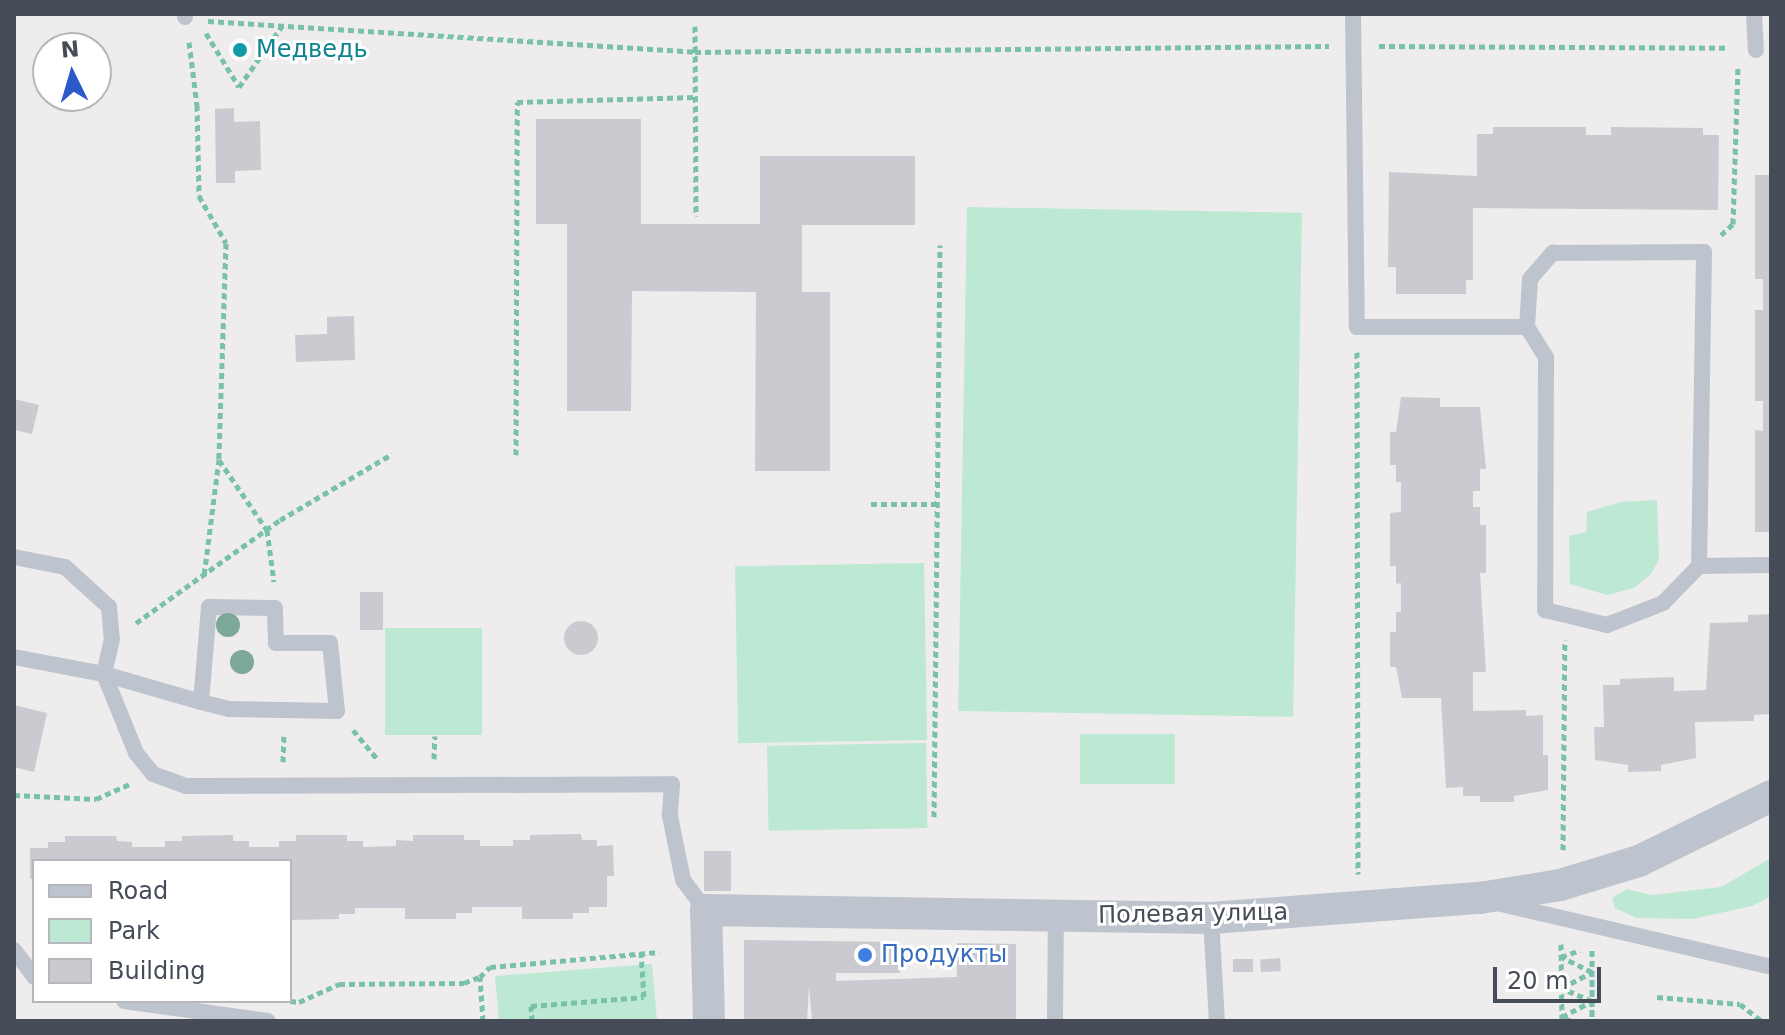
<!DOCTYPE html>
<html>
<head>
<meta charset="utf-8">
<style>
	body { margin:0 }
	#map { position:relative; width:1785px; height:1035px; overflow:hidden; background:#eeecec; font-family:"DejaVu Sans",sans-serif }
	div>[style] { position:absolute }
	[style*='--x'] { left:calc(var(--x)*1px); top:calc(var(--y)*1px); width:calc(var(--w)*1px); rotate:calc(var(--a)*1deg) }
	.green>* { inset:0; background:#bde9d4; transform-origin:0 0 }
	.building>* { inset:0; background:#cacad0; transform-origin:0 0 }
	.round { border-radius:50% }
	.path>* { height:5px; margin-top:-2.5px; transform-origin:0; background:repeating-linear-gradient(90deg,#79c2a9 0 6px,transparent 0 10px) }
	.lane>* { height:16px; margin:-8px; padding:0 8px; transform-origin:8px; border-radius:8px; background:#bec4cd }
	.street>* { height:32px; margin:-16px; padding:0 16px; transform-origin:16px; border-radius:16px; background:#bec4cd }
	.trees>* { width:24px; height:24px; margin:-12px; border-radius:50%; background:#7da798 }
	.dots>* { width:22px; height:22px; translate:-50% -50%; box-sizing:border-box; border:4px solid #fff; border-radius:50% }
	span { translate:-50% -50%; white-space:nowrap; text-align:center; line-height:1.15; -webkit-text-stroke:6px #fff; paint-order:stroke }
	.culture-label { font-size:24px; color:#0d838f }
	.left { translate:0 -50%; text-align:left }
	.street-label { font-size:24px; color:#464c57 }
	.shop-label { font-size:24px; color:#366cbe }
	.frame { position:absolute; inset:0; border:16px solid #464c57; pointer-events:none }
	.legend { position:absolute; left:32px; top:859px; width:260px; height:144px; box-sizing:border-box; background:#fff; border:2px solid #b5b7bc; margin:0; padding:10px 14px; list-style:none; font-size:24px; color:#464c57 }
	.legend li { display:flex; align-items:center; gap:16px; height:40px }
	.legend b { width:40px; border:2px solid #b5b7bc }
	.north { position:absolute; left:32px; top:32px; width:80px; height:80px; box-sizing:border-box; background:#fff; border:2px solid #b5b7bc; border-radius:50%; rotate:355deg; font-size:22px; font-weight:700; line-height:32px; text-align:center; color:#464c57 }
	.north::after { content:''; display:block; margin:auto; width:28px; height:36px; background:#2b59c8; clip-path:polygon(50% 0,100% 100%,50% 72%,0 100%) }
	.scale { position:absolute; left:1493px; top:967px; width:108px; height:36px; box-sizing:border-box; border:4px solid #464c57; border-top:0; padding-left:10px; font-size:24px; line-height:28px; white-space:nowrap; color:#464c57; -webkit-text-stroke:6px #fff; paint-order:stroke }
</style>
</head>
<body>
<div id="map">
	<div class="green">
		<i style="left:967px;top:207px;width:335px;height:504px;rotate:1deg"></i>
		<i style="clip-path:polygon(1657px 500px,1659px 559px,1651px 574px,1634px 588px,1607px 595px,1570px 584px,1569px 536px,1586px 532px,1587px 512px,1621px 502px)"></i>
		<i style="left:924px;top:563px;width:177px;height:189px;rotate:89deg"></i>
		<i style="left:385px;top:628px;width:97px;height:107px"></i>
		<i style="left:1080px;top:734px;width:95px;height:50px"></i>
		<i style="left:926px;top:743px;width:85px;height:159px;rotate:89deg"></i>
		<i style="clip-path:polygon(1771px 858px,1771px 896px,1752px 906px,1693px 919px,1636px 918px,1615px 908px,1612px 898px,1627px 889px,1652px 895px,1721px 887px)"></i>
		<i style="clip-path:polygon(652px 964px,657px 1021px,499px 1021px,495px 976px)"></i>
	</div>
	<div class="building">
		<i style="clip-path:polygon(234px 108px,234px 122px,260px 121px,261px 170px,235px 171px,235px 183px,216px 183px,215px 109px)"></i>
		<i style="clip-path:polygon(536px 119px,641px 119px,641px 224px,760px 224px,760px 156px,915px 156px,915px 225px,802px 225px,802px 292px,830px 292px,830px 471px,755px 471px,756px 292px,632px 291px,631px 411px,567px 411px,567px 224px,536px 224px)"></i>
		<i style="clip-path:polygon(1493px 127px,1586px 127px,1586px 135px,1611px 135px,1611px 127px,1703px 128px,1703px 135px,1719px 135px,1718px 210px,1473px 208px,1473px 280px,1466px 280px,1466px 294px,1396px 294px,1396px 267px,1388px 267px,1389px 172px,1477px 176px,1477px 134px,1493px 134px)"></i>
		<i style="clip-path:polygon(1755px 175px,1771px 175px,1771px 532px,1755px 532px,1755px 430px,1763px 431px,1763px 401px,1755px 401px,1755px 310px,1763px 310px,1763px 279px,1755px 279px)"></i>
		<i style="clip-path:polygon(354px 316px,355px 360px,296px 362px,295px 335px,327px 334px,327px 317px)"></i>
		<i style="clip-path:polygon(1401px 397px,1440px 398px,1440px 407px,1480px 407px,1486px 469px,1480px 469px,1480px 491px,1473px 491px,1473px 507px,1480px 507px,1480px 525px,1486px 525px,1486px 573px,1480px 573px,1486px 672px,1473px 672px,1473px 711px,1526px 710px,1526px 716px,1543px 715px,1543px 755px,1548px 755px,1548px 790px,1514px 796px,1514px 802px,1480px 802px,1480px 796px,1463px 796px,1463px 787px,1446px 788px,1441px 698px,1402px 698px,1396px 667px,1390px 667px,1390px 632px,1396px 632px,1396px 612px,1401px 612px,1401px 583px,1396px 584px,1396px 566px,1390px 566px,1390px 513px,1401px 512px,1401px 482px,1396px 482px,1396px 465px,1390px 465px,1390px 432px,1396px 432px)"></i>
		<i style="clip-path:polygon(14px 399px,39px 405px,32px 434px,14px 430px)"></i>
		<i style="left:360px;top:592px;width:23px;height:38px"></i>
		<i style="clip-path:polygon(1771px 614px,1771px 714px,1754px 715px,1754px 721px,1695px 722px,1696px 758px,1661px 765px,1661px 771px,1628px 772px,1628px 765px,1595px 760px,1594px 727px,1604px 727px,1603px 685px,1620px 685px,1620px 679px,1674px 677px,1674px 691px,1706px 690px,1710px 623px,1748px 622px,1748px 615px)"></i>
		<i class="round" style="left:564px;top:621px;width:34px;height:34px"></i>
		<i style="clip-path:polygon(14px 705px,47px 713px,34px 772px,14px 767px)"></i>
		<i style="clip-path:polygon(581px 834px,582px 840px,597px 840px,597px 846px,613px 845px,614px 876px,607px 876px,607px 907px,589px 907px,589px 913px,573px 913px,573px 919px,522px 919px,522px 907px,472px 907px,472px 913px,456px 913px,456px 919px,405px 919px,405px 908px,355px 908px,355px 914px,339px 914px,339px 919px,290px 920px,290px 861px,34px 861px,34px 879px,30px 879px,30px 848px,48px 848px,48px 842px,65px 842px,65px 836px,116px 836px,117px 841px,132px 842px,132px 847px,165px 847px,165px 841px,182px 841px,182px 836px,233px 835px,233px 841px,249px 841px,249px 847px,279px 847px,279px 841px,296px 841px,296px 835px,347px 835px,347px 841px,363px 841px,363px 847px,396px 846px,396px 840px,413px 841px,413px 835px,464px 835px,464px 840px,480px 840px,480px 846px,513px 846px,513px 840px,530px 840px,530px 835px)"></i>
		<i style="left:731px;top:851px;width:40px;height:27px;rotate:90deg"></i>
		<i style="clip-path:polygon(744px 940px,900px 942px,900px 973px,836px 973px,836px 981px,957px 977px,957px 943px,1016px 944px,1016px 1021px,812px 1021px,809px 986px,807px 1021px,744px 1021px)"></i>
		<i style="left:1280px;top:958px;width:13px;height:20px;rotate:86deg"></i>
		<i style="left:1233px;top:959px;width:20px;height:13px"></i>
	</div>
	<div class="path">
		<i style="--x:208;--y:21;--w:488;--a:3.6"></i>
		<i style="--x:695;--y:52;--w:634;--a:-0.54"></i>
		<i style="--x:695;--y:26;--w:190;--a:89.7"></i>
		<i style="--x:206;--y:33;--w:63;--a:58.6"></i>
		<i style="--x:239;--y:87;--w:75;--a:-54.8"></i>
		<i style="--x:189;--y:42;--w:64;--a:82.8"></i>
		<i style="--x:197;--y:105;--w:91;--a:88.7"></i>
		<i style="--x:199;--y:196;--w:54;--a:60.1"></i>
		<i style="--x:226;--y:243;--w:216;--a:91.9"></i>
		<i style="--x:219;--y:459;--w:118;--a:97.3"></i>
		<i style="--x:1379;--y:46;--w:350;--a:0.3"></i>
		<i style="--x:1721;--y:235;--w:16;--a:-43"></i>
		<i style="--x:1733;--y:224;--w:157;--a:-88.2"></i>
		<i style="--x:1357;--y:352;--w:522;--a:89.89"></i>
		<i style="--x:516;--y:455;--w:353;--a:-89.8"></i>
		<i style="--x:517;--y:102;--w:179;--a:-1.6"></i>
		<i style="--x:219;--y:460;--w:85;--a:55.6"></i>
		<i style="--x:267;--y:530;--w:52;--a:82.3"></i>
		<i style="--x:871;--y:504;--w:65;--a:0"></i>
		<i style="--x:136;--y:623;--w:177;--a:-35.6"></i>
		<i style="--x:280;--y:520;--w:130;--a:-30.5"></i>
		<i style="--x:353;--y:730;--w:38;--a:50"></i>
		<i style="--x:434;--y:759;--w:23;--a:-88"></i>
		<i style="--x:283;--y:762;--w:26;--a:-88"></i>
		<i style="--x:14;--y:795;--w:82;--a:2.8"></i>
		<i style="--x:96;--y:799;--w:37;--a:-24"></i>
		<i style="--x:934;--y:817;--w:572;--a:-89.4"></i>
		<i style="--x:1563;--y:850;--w:210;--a:-89.5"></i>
		<i style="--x:1561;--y:944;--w:77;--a:89.3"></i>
		<i style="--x:1592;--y:950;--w:71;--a:90"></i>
		<i style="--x:1657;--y:997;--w:83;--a:4.8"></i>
		<i style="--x:1740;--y:1004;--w:28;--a:38"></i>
		<i style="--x:290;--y:1001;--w:9;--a:6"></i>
		<i style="--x:299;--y:1002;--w:44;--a:-24.2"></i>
		<i style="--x:339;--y:984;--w:125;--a:-0.5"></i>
		<i style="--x:464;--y:983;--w:17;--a:-21"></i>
		<i style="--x:483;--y:1021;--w:44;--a:-93.9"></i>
		<i style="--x:480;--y:977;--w:14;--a:-45"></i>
		<i style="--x:490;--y:967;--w:170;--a:-5.1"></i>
		<i style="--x:532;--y:1021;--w:15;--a:-94"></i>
		<i style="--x:531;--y:1006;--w:113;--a:-4.6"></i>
		<i style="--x:644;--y:997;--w:44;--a:-93.9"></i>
		<i style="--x:1571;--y:1021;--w:10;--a:-156"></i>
		<i style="--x:1562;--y:1017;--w:34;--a:-28"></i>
		<i style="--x:1592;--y:1001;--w:33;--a:-157"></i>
		<i style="--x:1562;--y:988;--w:34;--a:-28"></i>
		<i style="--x:1592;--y:972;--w:34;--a:-154"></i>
		<i style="--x:1561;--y:957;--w:20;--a:-20"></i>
	</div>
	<div class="lane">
		<i style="--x:185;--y:14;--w:3;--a:90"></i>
		<i style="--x:1353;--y:14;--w:313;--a:89.3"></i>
		<i style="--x:1357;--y:327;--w:170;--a:0"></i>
		<i style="--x:1527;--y:327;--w:36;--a:58"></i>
		<i style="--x:1546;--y:358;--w:252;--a:90.2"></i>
		<i style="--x:1545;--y:610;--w:64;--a:13.6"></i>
		<i style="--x:1607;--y:625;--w:60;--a:-21.4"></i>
		<i style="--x:1663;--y:603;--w:52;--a:-45.8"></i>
		<i style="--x:1754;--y:14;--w:36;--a:87"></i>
		<i style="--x:1527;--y:327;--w:48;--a:-86.4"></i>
		<i style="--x:1530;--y:279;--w:35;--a:-49"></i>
		<i style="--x:1553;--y:253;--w:151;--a:-0.4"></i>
		<i style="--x:1704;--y:252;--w:314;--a:90.9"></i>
		<i style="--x:1699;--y:566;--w:72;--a:-0.8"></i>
		<i style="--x:14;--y:557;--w:52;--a:11.1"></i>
		<i style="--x:65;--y:567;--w:59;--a:42.3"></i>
		<i style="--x:109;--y:607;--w:32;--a:85"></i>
		<i style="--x:112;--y:639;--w:36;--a:103"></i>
		<i style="--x:104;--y:674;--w:85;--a:67.9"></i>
		<i style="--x:136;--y:753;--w:27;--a:51"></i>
		<i style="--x:153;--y:774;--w:35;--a:20"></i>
		<i style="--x:186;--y:786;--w:486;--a:-0.2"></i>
		<i style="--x:672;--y:784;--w:32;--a:94"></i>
		<i style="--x:670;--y:816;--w:65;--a:78.5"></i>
		<i style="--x:683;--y:880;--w:38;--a:53"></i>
		<i style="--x:14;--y:657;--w:92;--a:10.7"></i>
		<i style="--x:104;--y:674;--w:101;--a:16.1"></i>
		<i style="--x:201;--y:702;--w:29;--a:14"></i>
		<i style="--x:229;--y:709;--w:108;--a:1.1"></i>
		<i style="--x:337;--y:711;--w:68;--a:-95.9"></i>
		<i style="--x:330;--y:643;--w:54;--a:180"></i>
		<i style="--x:276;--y:643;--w:35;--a:-92"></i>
		<i style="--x:275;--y:608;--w:66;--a:-179.1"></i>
		<i style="--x:209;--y:607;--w:95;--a:94.8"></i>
		<i style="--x:1497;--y:903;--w:281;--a:13.1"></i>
		<i style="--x:1211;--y:918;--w:103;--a:86.7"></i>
		<i style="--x:14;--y:950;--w:34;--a:53"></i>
		<i style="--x:124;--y:1001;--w:145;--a:7.9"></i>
		<i style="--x:1055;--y:1021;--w:106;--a:-89.5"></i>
	</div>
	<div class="street">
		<i style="--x:709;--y:1021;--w:111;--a:-91.5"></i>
		<i style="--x:706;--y:910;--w:505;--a:0.91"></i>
		<i style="--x:1211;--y:918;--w:270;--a:-4.3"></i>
		<i style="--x:1480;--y:898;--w:81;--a:-9.2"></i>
		<i style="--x:1560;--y:885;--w:83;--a:-16.9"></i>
		<i style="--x:1639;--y:861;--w:147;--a:-26.2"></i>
	</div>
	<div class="trees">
		<i style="left:228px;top:625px"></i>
		<i style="left:242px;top:662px"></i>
	</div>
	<div class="dots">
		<i style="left:240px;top:50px;background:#0f9aa8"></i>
		<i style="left:865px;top:955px;background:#3f7fe0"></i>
	</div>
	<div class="culture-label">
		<span class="left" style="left:256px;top:50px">Медведь</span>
	</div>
	<div class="street-label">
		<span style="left:1193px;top:914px;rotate:-1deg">Полевая улица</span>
	</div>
	<div class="shop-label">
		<span class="left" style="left:881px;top:955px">Продукты</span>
	</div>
	<div class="frame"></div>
	<ul class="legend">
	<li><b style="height:10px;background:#bec4cd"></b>Road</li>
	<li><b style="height:22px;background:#bde9d4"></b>Park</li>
	<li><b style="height:22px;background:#cacad0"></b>Building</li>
	</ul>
	<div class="north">N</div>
	<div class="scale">20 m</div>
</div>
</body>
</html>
